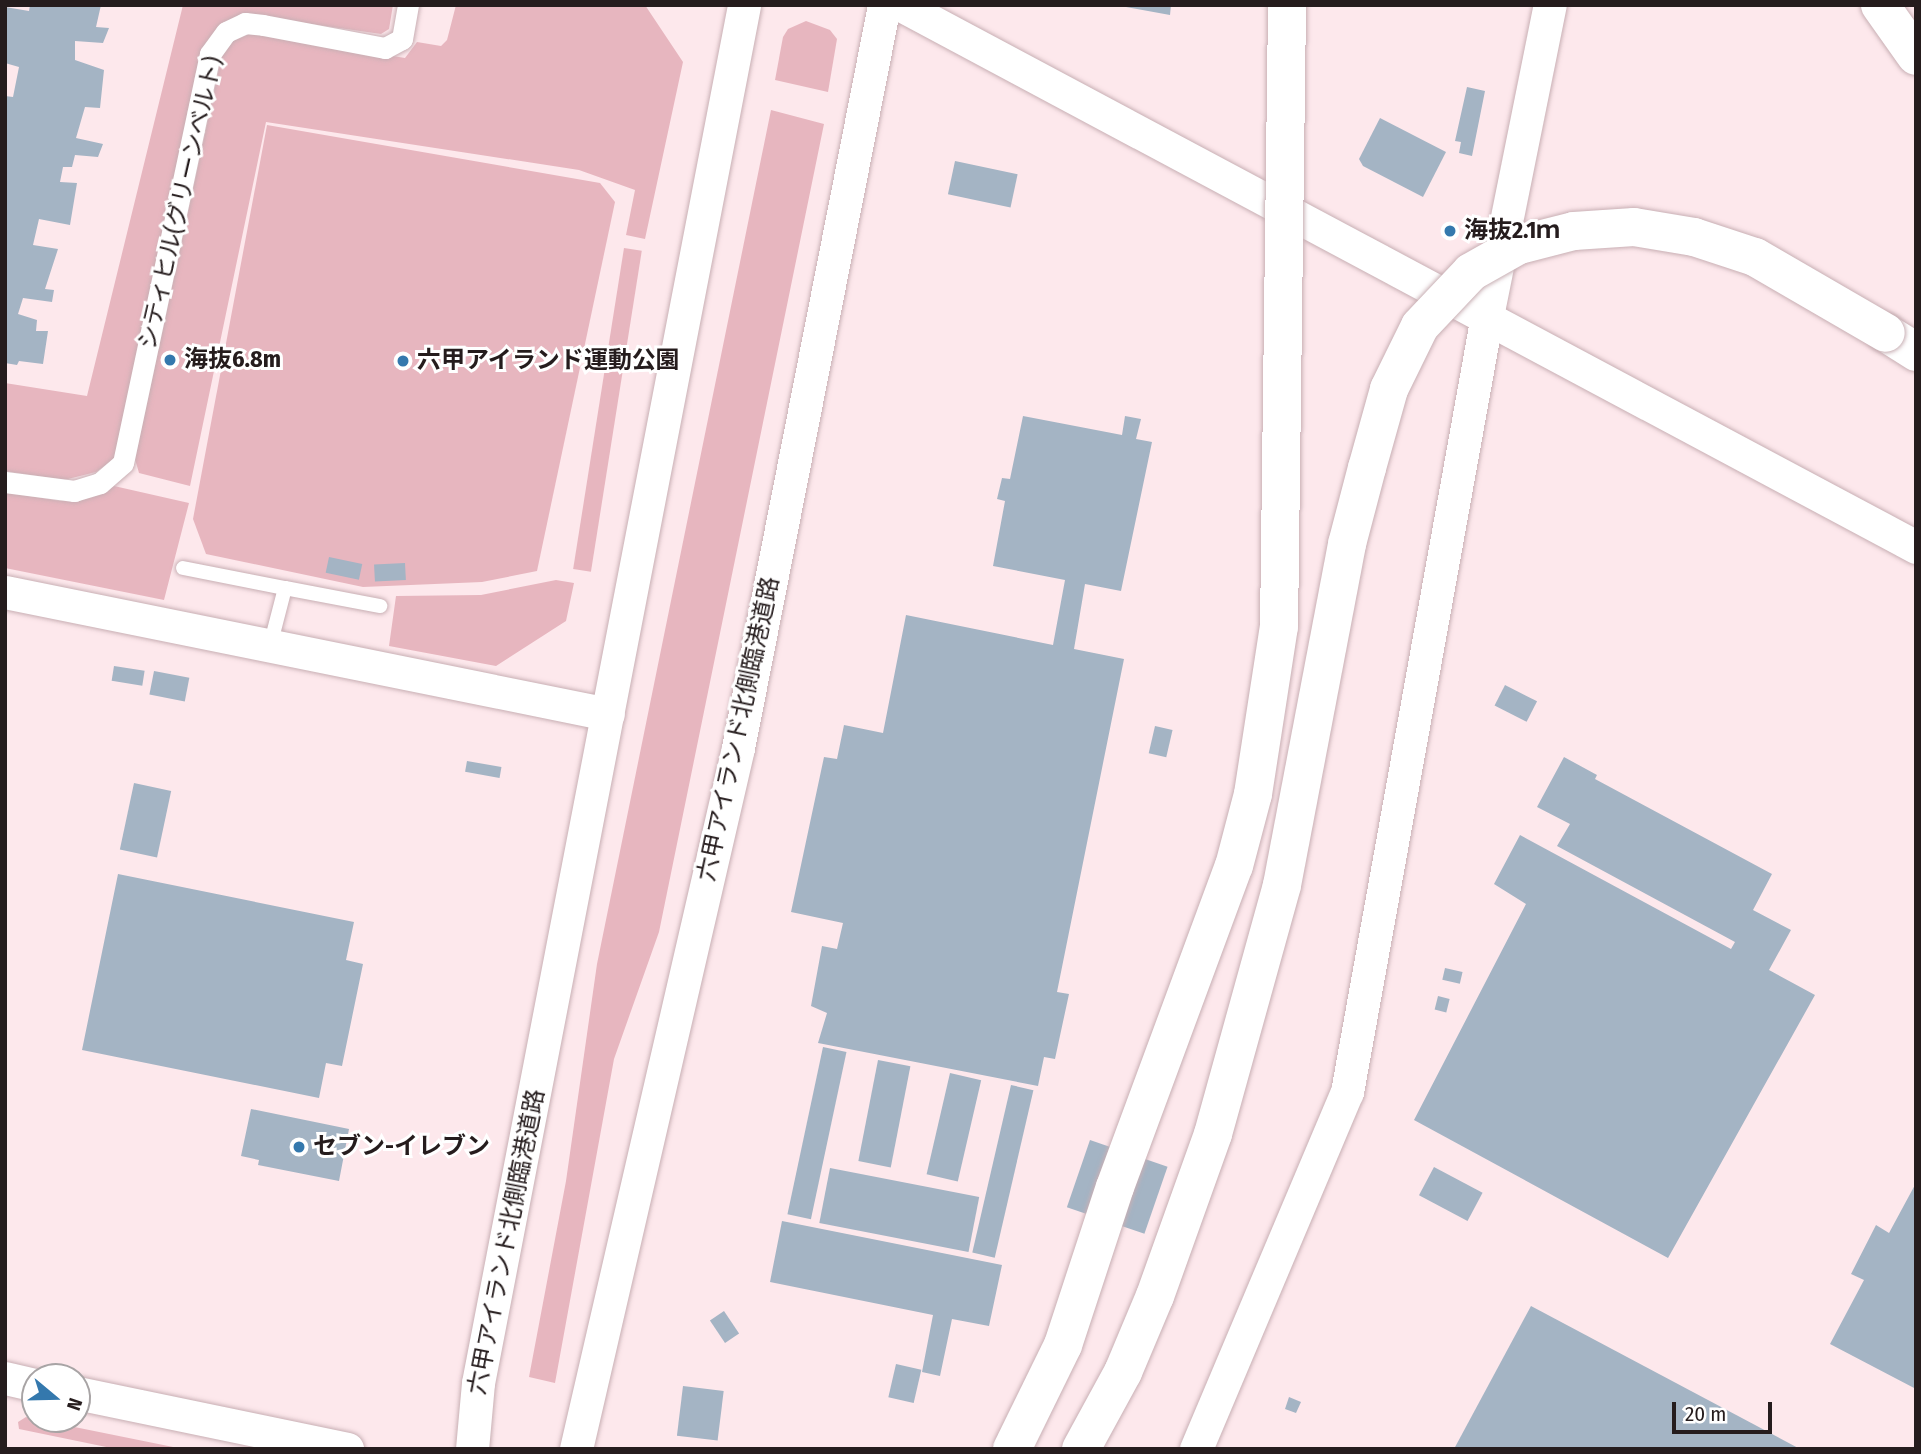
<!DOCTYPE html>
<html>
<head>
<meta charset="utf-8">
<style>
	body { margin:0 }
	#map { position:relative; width:1921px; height:1454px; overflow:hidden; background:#fde8ec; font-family:"Fira Sans Condensed","Noto Sans JP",sans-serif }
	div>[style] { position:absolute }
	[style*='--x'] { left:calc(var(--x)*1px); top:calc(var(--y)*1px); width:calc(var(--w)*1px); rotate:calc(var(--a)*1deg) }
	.green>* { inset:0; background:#e7b6bf; transform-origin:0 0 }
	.building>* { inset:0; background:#a4b4c4; transform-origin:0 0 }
	.roads { filter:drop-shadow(0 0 2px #c8afb4) drop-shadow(0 0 2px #c8afb4) }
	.service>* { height:14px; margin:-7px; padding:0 7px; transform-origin:7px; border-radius:7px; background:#fff }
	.pedestrian>* { height:21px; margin:-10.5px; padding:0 10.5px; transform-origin:10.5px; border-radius:10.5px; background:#fff }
	.tertiary>* { height:33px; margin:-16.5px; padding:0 16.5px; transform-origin:16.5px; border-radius:16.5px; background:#fff }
	.motorway>* { height:38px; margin:-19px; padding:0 19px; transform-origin:19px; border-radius:19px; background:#fff }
	.bridges { filter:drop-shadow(0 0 2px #c8afb4) drop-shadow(0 0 2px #c8afb4) }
	.motorway-bridge>* { height:38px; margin:-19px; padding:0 19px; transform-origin:19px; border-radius:19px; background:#fff }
	.dots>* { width:19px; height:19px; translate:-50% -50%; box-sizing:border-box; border:4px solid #fff; border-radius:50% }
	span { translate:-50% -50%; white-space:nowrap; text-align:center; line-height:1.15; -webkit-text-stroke:6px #fff; paint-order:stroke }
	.street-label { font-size:24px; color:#251c1d }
	.poi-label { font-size:24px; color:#251c1d; font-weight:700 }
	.left { translate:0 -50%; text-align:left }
	.frame { position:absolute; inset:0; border:7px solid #251c1d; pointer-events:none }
	.north { position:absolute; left:21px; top:1363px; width:70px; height:70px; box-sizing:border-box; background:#fff; border:2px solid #a8a4a5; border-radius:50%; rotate:109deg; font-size:19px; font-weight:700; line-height:28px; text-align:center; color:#251c1d }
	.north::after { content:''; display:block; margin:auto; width:24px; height:32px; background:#3478ad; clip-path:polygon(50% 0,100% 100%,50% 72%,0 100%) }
	.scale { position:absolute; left:1672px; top:1402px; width:100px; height:32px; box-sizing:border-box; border:4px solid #251c1d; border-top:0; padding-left:9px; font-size:21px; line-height:24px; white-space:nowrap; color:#251c1d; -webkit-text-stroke:5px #fff; paint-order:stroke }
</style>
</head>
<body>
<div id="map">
	<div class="green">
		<i style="clip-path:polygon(183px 5px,393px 5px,389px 29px,381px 34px,242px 14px,224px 24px,114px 459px,96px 472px,64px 480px,5px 471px,5px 383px,87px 396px)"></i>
		<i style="clip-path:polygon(456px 5px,645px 5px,683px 62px,645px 239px,626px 235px,635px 190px,579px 170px,266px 122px,190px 486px,139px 473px,135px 459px,222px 55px,233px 41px,252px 33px,405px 58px,417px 42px,441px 46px,447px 40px)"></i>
		<i style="clip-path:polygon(806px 21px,830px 30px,837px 39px,828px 92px,775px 80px,783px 37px,788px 29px)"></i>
		<i style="clip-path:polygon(771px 110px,824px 124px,659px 932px,614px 1059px,555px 1383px,529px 1377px,566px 1181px,597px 964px)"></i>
		<i style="clip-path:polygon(267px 125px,600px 183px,615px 202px,537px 571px,482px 582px,363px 587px,206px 554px,193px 519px)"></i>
		<i style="left:624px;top:248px;width:18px;height:325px;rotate:9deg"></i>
		<i style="clip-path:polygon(114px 486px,189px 503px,164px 600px,5px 568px,5px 492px,60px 501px)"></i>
		<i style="clip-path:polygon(556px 580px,574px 583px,566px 621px,496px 666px,389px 646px,396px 596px,481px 595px)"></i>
		<i style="clip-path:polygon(26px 1417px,35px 1419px,183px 1449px,116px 1449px,19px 1429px,18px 1422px)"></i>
	</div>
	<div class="building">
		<i style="clip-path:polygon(30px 5px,101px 5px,96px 27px,109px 28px,103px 43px,75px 41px,75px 60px,104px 70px,100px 108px,85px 107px,76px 138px,103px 144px,98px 157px,75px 155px,72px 167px,63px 167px,60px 182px,77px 183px,70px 225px,39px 219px,33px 245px,58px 249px,45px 289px,54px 290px,52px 302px,23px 298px,18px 314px,37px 320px,36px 331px,48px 331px,43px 364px,19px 361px,17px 365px,5px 363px,5px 96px,13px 97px,19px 67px,5px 63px,5px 7px,29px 11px)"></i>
		<i style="clip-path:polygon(1115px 5px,1171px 5px,1170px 15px)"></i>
		<i style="clip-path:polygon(1467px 87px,1485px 91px,1472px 156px,1459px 153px,1461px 142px,1455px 141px)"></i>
		<i style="clip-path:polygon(1380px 118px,1446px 152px,1423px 197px,1363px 166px,1359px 159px)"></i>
		<i style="left:955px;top:161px;width:64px;height:34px;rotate:12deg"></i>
		<i style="clip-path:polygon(1023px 416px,1122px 435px,1125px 416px,1141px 419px,1136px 439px,1152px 442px,1121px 591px,1085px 584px,1074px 649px,1124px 659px,1057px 992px,1069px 994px,1055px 1059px,1044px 1057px,1038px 1086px,818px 1043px,827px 1013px,811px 1006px,822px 946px,837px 949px,843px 923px,791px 912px,824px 757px,837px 759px,844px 725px,883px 733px,906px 615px,1053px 645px,1065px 580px,993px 566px,1005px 501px,997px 499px,1002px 478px,1010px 479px)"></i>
		<i style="left:329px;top:557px;width:34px;height:16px;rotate:12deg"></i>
		<i style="left:405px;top:563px;width:17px;height:31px;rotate:87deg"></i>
		<i style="left:114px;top:666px;width:31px;height:15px;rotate:9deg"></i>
		<i style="left:154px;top:671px;width:36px;height:24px;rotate:11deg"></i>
		<i style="left:1505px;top:685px;width:36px;height:23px;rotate:27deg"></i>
		<i style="left:1155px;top:726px;width:18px;height:28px;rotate:13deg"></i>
		<i style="clip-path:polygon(1564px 757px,1597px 775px,1595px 779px,1772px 874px,1753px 910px,1791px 930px,1769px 970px,1815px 995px,1668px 1258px,1414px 1120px,1526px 904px,1494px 884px,1520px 835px,1731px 949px,1735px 942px,1557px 846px,1570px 824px,1537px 807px)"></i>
		<i style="left:467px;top:761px;width:35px;height:11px;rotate:10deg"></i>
		<i style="left:134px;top:783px;width:38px;height:68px;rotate:12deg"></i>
		<i style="clip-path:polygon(118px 874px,354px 922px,346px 960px,363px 964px,342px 1066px,326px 1063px,319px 1098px,82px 1050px)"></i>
		<i style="left:1445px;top:968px;width:18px;height:12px;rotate:13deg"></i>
		<i style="left:1438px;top:996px;width:12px;height:14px;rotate:14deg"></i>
		<i style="left:823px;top:1047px;width:24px;height:171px;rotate:12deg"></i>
		<i style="left:878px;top:1060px;width:33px;height:103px;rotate:11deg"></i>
		<i style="left:950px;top:1073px;width:32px;height:104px;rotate:13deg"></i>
		<i style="left:1011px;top:1085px;width:23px;height:172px;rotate:13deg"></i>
		<i style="clip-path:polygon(251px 1109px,349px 1129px,339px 1181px,258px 1165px,259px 1160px,241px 1156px)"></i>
		<i style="left:1090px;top:1140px;width:82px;height:71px;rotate:19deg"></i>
		<i style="left:1434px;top:1167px;width:55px;height:32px;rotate:28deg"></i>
		<i style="left:830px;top:1168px;width:152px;height:56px;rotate:11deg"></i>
		<i style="clip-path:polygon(1916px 1183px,1916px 1389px,1830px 1344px,1864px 1280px,1851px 1274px,1876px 1225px,1889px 1233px)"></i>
		<i style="clip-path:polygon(782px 1221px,1002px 1265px,989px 1326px,952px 1319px,940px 1376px,922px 1372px,933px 1315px,770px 1282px)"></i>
		<i style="clip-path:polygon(1531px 1306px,1800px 1449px,1454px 1449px)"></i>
		<i style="left:724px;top:1311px;width:27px;height:17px;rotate:56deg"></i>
		<i style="left:896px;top:1364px;width:26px;height:34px;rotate:13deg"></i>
		<i style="left:683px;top:1386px;width:41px;height:50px;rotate:7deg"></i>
		<i style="clip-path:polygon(1289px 1397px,1301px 1402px,1296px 1413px,1285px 1409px)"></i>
	</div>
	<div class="roads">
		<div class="service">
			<i style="--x:183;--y:568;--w:104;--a:11.1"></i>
			<i style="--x:285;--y:588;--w:60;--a:104.5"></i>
			<i style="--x:285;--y:588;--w:97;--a:10.7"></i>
		</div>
		<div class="pedestrian">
			<i style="--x:5;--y:482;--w:70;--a:7.4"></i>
			<i style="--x:74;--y:491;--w:27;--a:-17"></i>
			<i style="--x:100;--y:483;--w:30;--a:-41"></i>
			<i style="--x:123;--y:463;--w:418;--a:-78"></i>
			<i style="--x:210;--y:54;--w:27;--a:-54"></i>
			<i style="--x:226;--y:32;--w:21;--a:-25"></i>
			<i style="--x:245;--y:23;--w:18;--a:6"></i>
			<i style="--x:263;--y:25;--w:124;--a:10.7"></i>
			<i style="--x:385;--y:48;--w:19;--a:-28"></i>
			<i style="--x:402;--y:39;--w:35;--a:-80"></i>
		</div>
		<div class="tertiary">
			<i style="--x:901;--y:5;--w:1151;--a:28.1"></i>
			<i style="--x:5;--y:592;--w:615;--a:11.44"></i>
			<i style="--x:5;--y:1378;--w:31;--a:13"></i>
			<i style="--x:77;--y:1393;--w:276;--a:11.7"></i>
			<i style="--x:472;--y:1449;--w:66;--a:-84.8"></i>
			<i style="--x:478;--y:1383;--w:1403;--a:-79.07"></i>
			<i style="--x:576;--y:1449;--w:719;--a:-76.99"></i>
			<i style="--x:738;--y:748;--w:757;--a:-78.88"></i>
			<i style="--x:1196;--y:1449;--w:388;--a:-67.1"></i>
			<i style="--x:1347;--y:1092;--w:783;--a:-79.78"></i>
			<i style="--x:1486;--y:321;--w:322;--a:-78.6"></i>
		</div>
		<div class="motorway">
			<i style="--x:1880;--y:5;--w:62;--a:54.8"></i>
			<i style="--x:1886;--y:333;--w:36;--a:32"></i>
		</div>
	</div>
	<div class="bridges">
		<div class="motorway-bridge">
			<i style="--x:1012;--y:1449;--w:116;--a:-63.9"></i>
			<i style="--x:1063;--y:1345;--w:166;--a:-71.8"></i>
			<i style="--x:1115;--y:1187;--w:342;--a:-69.7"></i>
			<i style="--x:1234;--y:866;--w:74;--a:-75.2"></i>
			<i style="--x:1253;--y:794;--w:169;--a:-81.2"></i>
			<i style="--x:1279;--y:627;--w:622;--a:-89.26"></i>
			<i style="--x:1081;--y:1449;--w:88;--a:-61.4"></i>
			<i style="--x:1123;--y:1372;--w:82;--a:-67.2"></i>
			<i style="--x:1155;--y:1296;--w:172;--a:-70.3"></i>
			<i style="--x:1213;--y:1134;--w:258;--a:-74.5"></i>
			<i style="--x:1282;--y:885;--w:347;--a:-79.2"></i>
			<i style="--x:1347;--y:544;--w:79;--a:-75.3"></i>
			<i style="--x:1367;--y:468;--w:82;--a:-74.4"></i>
			<i style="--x:1389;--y:389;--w:70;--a:-63.8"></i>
			<i style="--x:1420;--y:326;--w:74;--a:-46.6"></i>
			<i style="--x:1471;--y:272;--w:55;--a:-29.4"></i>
			<i style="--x:1519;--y:245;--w:57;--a:-14.3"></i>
			<i style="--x:1574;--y:231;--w:60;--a:-3.8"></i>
			<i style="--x:1634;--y:227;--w:61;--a:9.5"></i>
			<i style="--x:1694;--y:237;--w:64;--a:18.2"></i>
			<i style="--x:1755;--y:257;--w:151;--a:30.1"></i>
		</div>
	</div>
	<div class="dots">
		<i style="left:1450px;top:231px;background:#3478ad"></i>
		<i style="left:170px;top:360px;background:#3478ad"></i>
		<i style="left:403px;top:361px;background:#3478ad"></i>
		<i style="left:299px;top:1147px;background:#3478ad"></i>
	</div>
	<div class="street-label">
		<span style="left:181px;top:203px;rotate:-77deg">シティヒル(グリーンベルト)</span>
		<span style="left:739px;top:729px;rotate:-78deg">六甲アイランド北側臨港道路</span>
		<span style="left:507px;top:1242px;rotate:-79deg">六甲アイランド北側臨港道路</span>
	</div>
	<div class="poi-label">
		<span class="left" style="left:1464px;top:231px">海抜2.1ｍ</span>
		<span class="left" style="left:184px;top:360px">海抜6.8m</span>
		<span class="left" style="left:417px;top:361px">六甲アイランド運動公園</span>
		<span class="left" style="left:313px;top:1147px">セブン-イレブン</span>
	</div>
	<div class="frame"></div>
	<div class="north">N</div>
	<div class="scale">20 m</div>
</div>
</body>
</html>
